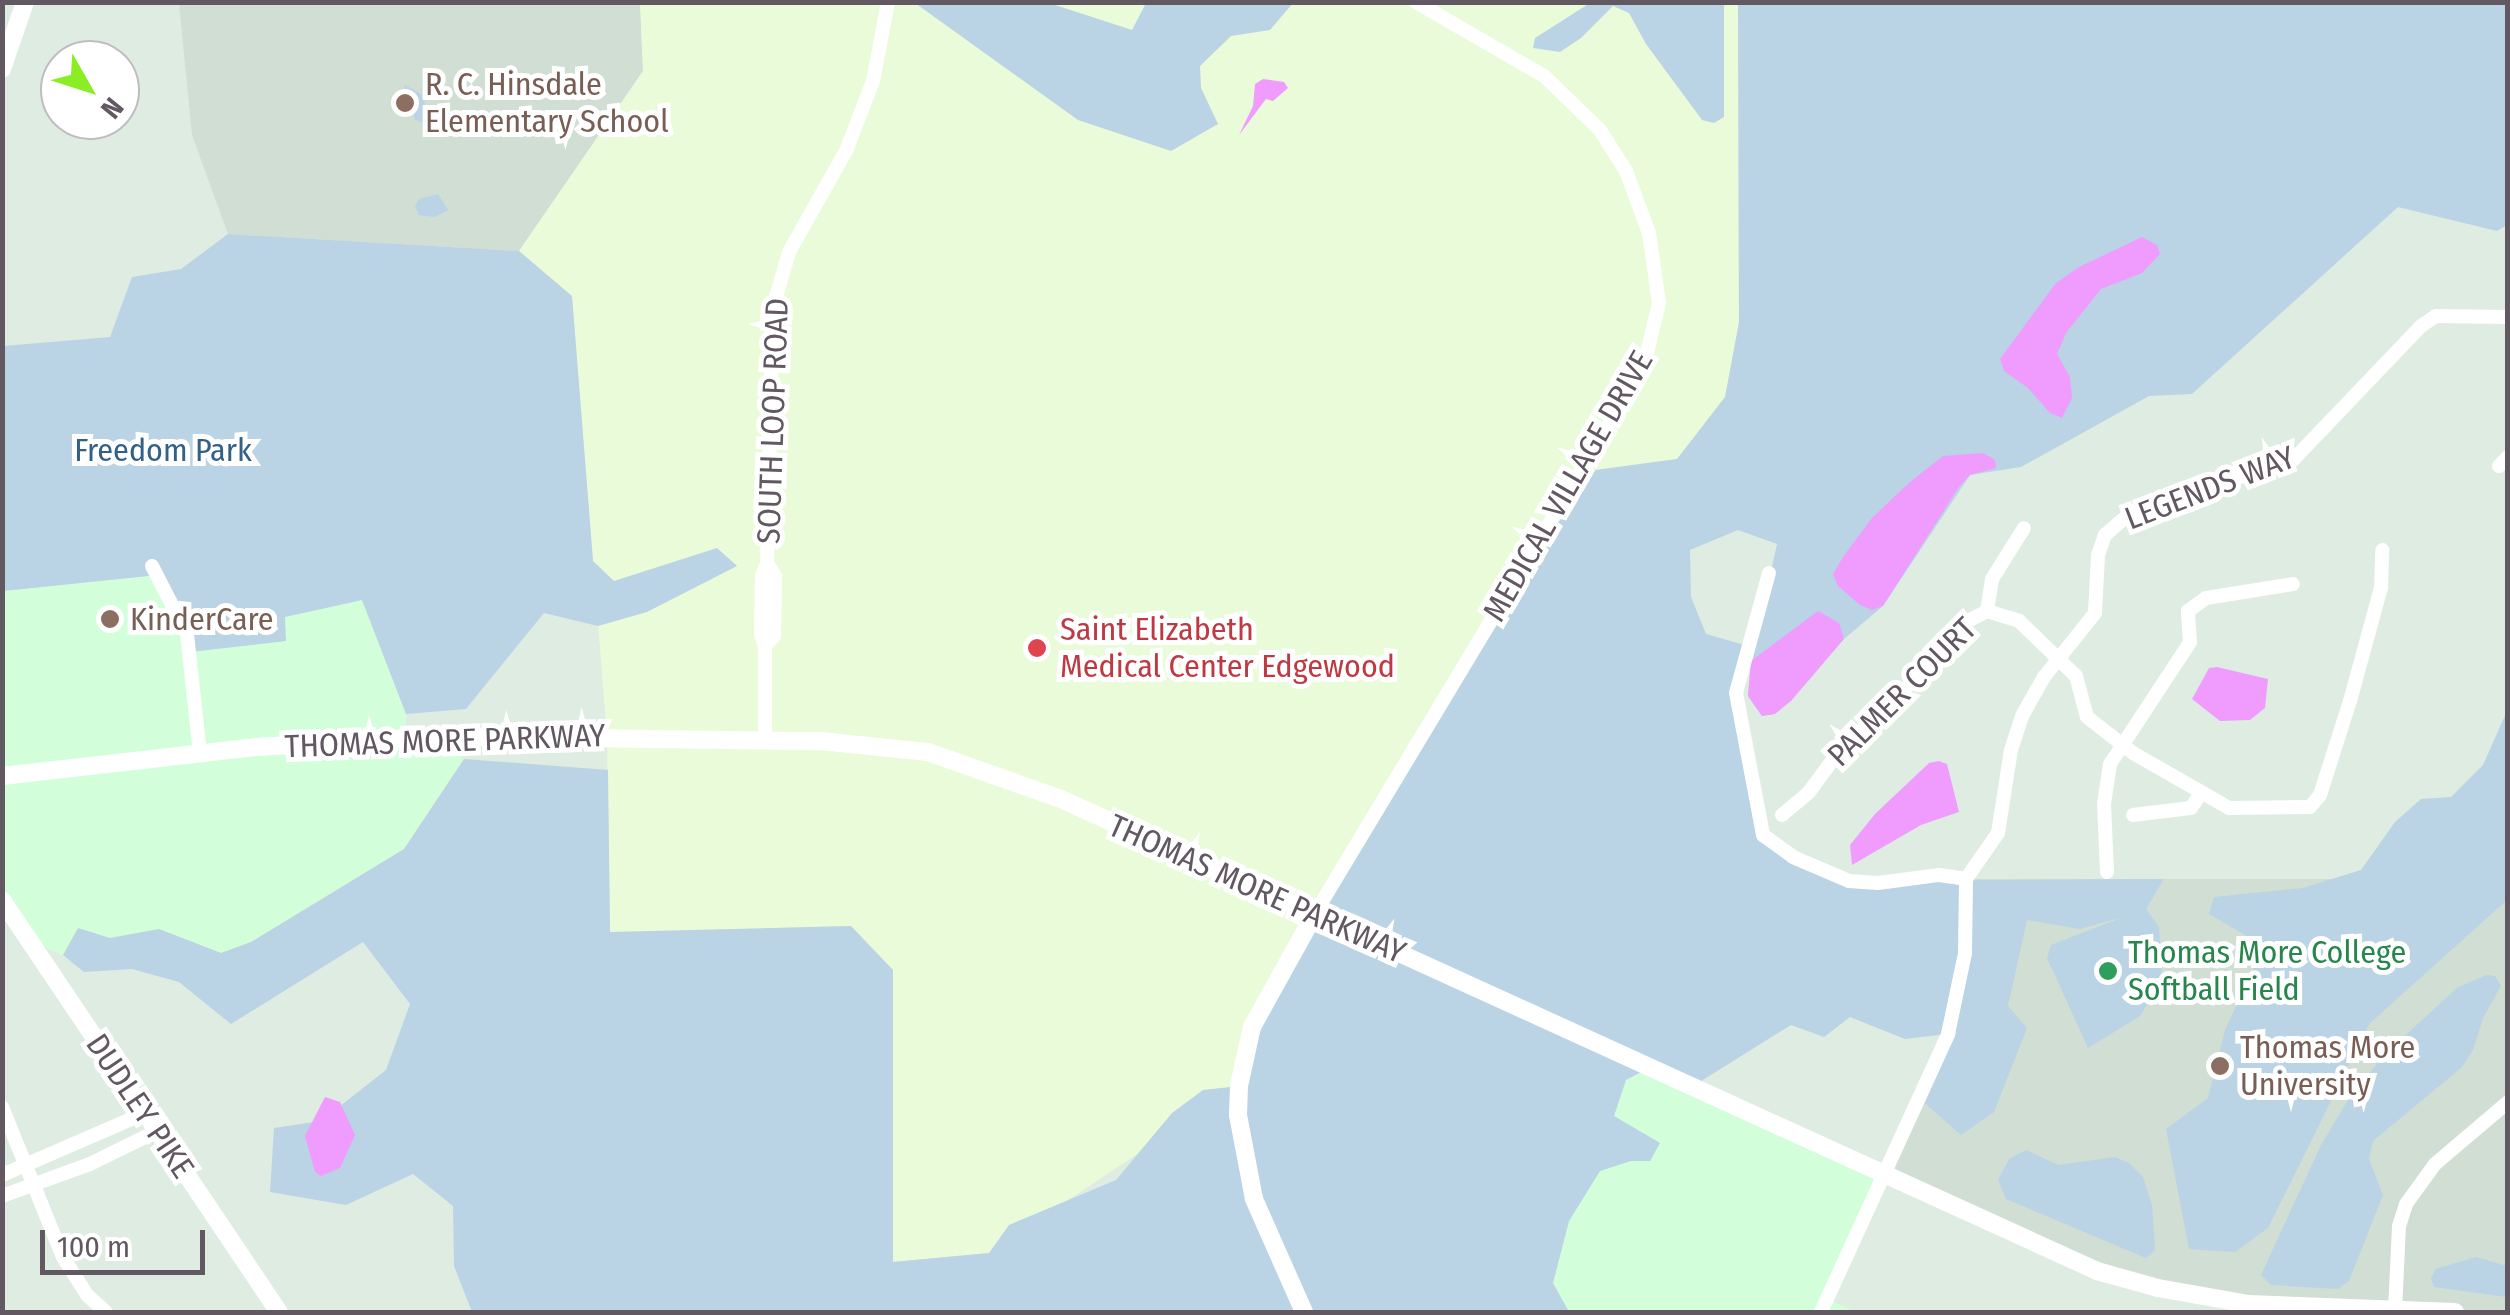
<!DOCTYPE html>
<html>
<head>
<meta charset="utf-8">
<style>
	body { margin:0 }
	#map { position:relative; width:2510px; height:1315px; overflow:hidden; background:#dfece2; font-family:"Fira Sans Condensed",sans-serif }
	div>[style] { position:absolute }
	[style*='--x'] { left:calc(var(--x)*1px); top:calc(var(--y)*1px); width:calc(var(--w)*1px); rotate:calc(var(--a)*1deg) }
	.commercial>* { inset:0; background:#d2ffda }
	.education>* { inset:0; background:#d0ded3 }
	.medical>* { inset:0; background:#eafbd9 }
	.green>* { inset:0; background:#bad3e5 }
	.water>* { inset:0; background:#f09cff }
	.street>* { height:14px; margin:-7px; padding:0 7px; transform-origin:7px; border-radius:7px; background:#fff }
	.secondary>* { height:18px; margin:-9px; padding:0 9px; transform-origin:9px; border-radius:9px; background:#fff }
	.dots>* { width:28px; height:28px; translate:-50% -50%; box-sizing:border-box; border:5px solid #fff; border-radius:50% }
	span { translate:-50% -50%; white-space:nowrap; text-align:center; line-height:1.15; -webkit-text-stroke:10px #fff; paint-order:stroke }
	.education-label { font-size:32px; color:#785e54 }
	.left { translate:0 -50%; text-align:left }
	.street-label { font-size:32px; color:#615861 }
	.park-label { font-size:32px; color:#326086 }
	.health-label { font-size:32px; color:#be3a42 }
	.leisure-label { font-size:32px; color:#27864d }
	.frame { position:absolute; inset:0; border:5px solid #615861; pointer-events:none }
	.north { position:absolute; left:40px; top:40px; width:100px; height:100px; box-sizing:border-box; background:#fff; border:2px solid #c0bcc0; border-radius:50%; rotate:129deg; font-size:28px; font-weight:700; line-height:40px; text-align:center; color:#615861 }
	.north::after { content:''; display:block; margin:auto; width:35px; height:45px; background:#8bed24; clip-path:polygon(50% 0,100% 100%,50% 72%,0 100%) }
	.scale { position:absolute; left:40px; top:1230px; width:165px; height:45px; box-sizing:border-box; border:5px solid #615861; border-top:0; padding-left:12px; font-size:30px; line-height:35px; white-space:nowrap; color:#615861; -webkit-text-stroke:8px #fff; paint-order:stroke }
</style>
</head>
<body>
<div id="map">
	<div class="commercial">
		<i style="clip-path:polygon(158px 575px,190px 652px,285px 641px,284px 617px,362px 600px,406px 714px,406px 736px,440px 736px,464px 759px,404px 849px,251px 942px,221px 953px,159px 929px,110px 938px,79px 929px,63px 955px,30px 942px,3px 900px,3px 591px)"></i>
		<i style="clip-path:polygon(1647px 1069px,1883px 1176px,1827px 1299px,1856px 1312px,1569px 1312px,1553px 1283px,1569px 1221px,1600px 1171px,1631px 1161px,1650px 1161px,1660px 1143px,1614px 1116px,1626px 1080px)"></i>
	</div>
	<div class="education">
		<i style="clip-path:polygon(179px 3px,640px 3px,643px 71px,519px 251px,228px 234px,192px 135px)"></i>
		<i style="clip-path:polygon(2507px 800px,2507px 1312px,2455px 1312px,2158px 1288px,1883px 1176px,1948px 1034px,1966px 879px,2466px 879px)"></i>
	</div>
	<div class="medical">
		<i style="clip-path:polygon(640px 3px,1738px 3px,1739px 407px,1239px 1086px,989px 1253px,893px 1262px,893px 971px,851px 926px,610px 933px,607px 736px,572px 297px,519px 251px,643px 71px)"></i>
	</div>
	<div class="green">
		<i style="clip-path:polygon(915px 3px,1049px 3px,1132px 30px,1146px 3px,1293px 3px,1270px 30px,1231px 36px,1200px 66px,1201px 88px,1218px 124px,1171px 151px,1078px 120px)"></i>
		<i style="clip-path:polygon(1590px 3px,1724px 3px,1724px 117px,1714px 123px,1702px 120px,1646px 44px,1629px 13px,1613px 6px,1581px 38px,1560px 52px,1533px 48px,1535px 38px)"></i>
		<i style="clip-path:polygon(1738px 3px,2507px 3px,2507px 225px,2497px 231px,2398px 207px,2192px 394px,2149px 396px,2021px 467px,1970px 475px,1883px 606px,1844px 639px,1775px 714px,1762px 716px,1748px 696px,1751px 661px,1777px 544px,1738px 530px,1690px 550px,1691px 597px,1706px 634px,1748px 646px,1739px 671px,1763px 835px,1849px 881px,2164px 879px,2146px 909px,2159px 927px,2162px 981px,2140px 1016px,2088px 1048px,2047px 958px,2051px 945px,2123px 917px,2080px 929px,2027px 920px,2008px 1006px,2027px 1028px,1994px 1112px,1961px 1135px,1919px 1098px,1947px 1034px,1905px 1039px,1850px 1017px,1824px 1037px,1791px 1025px,1690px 1088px,1647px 1069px,1626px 1080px,1614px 1116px,1660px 1143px,1650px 1161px,1631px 1161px,1600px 1171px,1569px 1221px,1553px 1283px,1569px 1312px,472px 1312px,454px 1266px,453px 1206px,413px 1174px,346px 1205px,270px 1192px,274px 1128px,321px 1121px,386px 1070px,410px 1004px,363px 942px,231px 1024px,179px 982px,132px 969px,84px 972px,63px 955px,78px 928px,110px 938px,159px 929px,221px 953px,251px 942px,404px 849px,464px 759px,608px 770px,610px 932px,851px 926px,893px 970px,893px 1262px,989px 1253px,1009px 1225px,1116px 1180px,1172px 1113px,1203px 1090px,1239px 1086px,1252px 1027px,1580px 472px,1677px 459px,1725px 397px,1739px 322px)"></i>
		<i style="clip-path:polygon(405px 85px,421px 94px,431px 119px,428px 124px,415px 120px,412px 106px,402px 100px)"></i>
		<i style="clip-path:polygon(438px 194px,448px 210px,435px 217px,419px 215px,415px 206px,419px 199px)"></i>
		<i style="clip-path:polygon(228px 234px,519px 251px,572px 296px,593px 561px,614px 581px,717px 548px,737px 566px,647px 612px,598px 626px,544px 613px,466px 709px,406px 714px,362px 600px,285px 617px,286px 641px,190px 652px,158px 575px,3px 591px,3px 346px,110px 337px,132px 277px,181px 269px)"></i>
		<i style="clip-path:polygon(2507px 711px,2507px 900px,2369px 1024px,2268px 1228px,2235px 1252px,2189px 1249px,2166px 1129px,2208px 1098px,2225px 1030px,2264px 946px,2209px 914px,2214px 897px,2303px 888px,2361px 870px,2395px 822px,2421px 799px,2451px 797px,2483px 765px)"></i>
		<i style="clip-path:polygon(2487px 975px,2495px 976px,2501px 986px,2483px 1018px,2473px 1050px,2462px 1067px,2373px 1141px,2369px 1159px,2383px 1195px,2349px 1281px,2338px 1289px,2271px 1285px,2261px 1275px,2321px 1145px,2348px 1100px,2384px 1055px,2458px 987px)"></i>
		<i style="clip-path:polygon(2026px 1150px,2058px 1165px,2115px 1157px,2129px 1163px,2143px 1177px,2152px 1205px,2155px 1250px,2146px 1258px,2006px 1199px,1998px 1180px,2009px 1159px)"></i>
		<i style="clip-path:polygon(2476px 1257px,2507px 1266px,2507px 1297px,2434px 1287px,2431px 1278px,2436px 1269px)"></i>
	</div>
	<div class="water">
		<i style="clip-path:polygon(1263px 79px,1284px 82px,1288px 88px,1273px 101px,1266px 99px,1239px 135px,1253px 106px,1255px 84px)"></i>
		<i style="clip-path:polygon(2142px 237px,2157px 245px,2160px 254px,2142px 273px,2101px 289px,2066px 333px,2057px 354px,2070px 377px,2072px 398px,2062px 418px,2050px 413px,2028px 388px,2004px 371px,2000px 359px,2056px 283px,2079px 267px)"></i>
		<i style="clip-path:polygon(1983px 453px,1995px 460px,1996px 468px,1970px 475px,1959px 487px,1883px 606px,1872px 610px,1860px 605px,1838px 586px,1833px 574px,1843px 557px,1872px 518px,1910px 482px,1943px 456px)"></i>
		<i style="clip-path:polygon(1818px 611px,1839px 623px,1844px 639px,1791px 701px,1775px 714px,1762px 716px,1748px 696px,1751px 661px)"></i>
		<i style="clip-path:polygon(2217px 667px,2268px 679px,2265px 708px,2250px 720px,2220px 721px,2192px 699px,2209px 668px)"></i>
		<i style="clip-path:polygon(1939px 761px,1947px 764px,1959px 812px,1921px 825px,1852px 865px,1850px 845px,1875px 814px,1929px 763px)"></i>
		<i style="clip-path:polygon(325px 1097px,340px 1102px,355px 1135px,340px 1168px,321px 1176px,315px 1172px,305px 1136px)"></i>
	</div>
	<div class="street">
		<i style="--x:2499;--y:466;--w:13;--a:-45"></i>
		<i style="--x:152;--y:566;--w:76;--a:62.8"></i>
		<i style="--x:187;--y:634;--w:120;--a:83.8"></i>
		<i style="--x:1769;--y:573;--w:124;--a:105.4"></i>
		<i style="--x:1736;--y:693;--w:145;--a:79.2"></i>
		<i style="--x:1763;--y:835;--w:37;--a:36"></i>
		<i style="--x:1793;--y:857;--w:61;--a:23.2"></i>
		<i style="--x:1849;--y:881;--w:29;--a:4"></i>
		<i style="--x:1878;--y:883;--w:62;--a:-7.5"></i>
		<i style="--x:1939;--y:875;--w:27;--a:8"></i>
		<i style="--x:1987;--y:611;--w:32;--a:-81"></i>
		<i style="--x:1992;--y:579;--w:60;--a:-57.9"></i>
		<i style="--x:765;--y:646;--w:13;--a:-48"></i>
		<i style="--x:774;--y:636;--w:60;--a:-89"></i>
		<i style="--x:775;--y:576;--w:15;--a:-122"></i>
		<i style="--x:765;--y:740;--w:94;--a:-90"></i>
		<i style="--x:765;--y:646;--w:13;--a:-108"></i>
		<i style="--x:761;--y:634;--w:58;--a:-89"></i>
		<i style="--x:762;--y:576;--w:14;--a:-69"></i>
		<i style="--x:767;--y:563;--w:255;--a:-88.7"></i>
		<i style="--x:773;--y:308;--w:58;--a:-74.1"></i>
		<i style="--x:789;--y:252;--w:116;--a:-60.6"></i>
		<i style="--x:846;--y:151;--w:75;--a:-68.9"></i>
		<i style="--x:873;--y:81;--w:80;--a:-79.2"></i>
		<i style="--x:1782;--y:815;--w:35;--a:-40"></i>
		<i style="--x:1809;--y:792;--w:47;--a:-53.6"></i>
		<i style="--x:1837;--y:754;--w:115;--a:-43.9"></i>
		<i style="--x:1920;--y:674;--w:63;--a:-50.8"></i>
		<i style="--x:1960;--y:625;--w:30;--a:-27"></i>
		<i style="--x:1987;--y:611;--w:34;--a:17"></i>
		<i style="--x:2019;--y:621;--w:79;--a:44"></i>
		<i style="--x:2076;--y:676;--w:42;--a:75"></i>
		<i style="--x:2087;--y:717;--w:58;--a:38"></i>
		<i style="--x:2133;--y:753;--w:111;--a:29.8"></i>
		<i style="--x:2229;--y:808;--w:81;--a:-0.7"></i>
		<i style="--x:2310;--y:807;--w:16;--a:-50"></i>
		<i style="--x:2320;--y:795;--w:99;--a:-72.3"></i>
		<i style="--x:2350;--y:701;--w:117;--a:-74.7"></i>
		<i style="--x:2381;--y:588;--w:38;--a:-88"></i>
		<i style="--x:2133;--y:815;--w:58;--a:-6.9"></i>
		<i style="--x:2191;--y:808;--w:18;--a:-56"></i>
		<i style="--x:2107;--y:872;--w:68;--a:-92.5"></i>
		<i style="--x:2104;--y:804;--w:40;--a:-81.5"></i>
		<i style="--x:2110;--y:764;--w:146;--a:-56.7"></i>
		<i style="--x:2190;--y:642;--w:31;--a:-94"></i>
		<i style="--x:2188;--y:611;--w:22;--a:-36"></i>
		<i style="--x:2206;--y:598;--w:88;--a:-9.1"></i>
		<i style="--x:1314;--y:915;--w:592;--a:-58.97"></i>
		<i style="--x:1619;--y:408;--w:66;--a:-63.8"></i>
		<i style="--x:1648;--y:349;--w:47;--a:-76.6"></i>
		<i style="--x:1659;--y:303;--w:71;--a:-98.1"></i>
		<i style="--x:1649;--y:233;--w:66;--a:-110.4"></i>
		<i style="--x:1626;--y:171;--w:49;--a:-122.4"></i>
		<i style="--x:1600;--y:130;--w:78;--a:-136"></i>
		<i style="--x:1544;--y:76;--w:148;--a:-150"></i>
		<i style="--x:2;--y:1107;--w:162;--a:67.9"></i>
		<i style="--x:63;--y:1257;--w:45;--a:57.7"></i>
		<i style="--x:87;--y:1295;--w:25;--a:42"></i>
		<i style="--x:2;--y:1175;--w:156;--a:-23.4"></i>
		<i style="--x:2;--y:1196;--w:94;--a:-20"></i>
		<i style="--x:90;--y:1164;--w:75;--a:-26.2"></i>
		<i style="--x:2395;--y:1311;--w:85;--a:-87.3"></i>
		<i style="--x:2399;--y:1226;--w:23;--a:-72"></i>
		<i style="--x:2406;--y:1204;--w:49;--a:-54.1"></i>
		<i style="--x:2435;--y:1164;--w:96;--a:-40.3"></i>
		<i style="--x:1821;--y:1312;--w:306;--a:-65.4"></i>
		<i style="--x:1948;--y:1034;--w:83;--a:-78.1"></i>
		<i style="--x:1965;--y:953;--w:74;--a:-89.2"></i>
		<i style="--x:1966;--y:879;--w:56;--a:-55.2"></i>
		<i style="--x:1998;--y:833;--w:84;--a:-81.1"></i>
		<i style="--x:2011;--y:750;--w:36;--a:-72"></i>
		<i style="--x:2022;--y:716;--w:45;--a:-60.6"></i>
		<i style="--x:2044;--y:677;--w:82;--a:-51.4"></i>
		<i style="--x:2095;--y:613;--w:58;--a:-87"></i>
		<i style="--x:2098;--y:555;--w:21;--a:-71"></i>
		<i style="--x:2105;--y:535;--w:37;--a:-41"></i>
		<i style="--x:2133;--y:511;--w:168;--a:-17.7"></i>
		<i style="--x:2293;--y:460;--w:185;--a:-46.3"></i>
		<i style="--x:2421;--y:326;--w:18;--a:-34"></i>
		<i style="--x:2436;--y:316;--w:72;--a:0.8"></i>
	</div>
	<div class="secondary">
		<i style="--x:2;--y:69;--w:71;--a:-71.1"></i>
		<i style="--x:2;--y:776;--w:257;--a:-6.5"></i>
		<i style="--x:257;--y:747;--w:183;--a:-3.4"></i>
		<i style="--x:440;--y:736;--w:381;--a:0.8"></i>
		<i style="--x:821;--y:741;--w:108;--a:5.9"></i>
		<i style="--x:928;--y:752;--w:141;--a:19.5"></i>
		<i style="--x:1061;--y:799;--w:1138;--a:24.49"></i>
		<i style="--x:2097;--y:1271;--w:63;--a:15.6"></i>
		<i style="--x:2158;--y:1288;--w:91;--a:10.1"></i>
		<i style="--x:2248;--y:1304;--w:207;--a:2.2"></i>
		<i style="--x:2;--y:900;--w:496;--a:56.1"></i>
		<i style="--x:1304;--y:1312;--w:124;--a:-113.9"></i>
		<i style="--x:1254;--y:1199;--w:86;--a:-100.8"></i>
		<i style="--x:1238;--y:1115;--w:29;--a:-88"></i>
		<i style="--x:1239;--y:1086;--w:60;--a:-77.6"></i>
		<i style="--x:1252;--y:1027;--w:128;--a:-61"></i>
	</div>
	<div class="dots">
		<i style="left:405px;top:103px;background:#8d6e63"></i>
		<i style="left:110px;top:619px;background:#8d6e63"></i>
		<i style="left:1037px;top:648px;background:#e0444e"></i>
		<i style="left:2108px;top:971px;background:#2e9e5b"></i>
		<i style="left:2220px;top:1066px;background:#8d6e63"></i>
	</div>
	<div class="education-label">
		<span class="left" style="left:425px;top:103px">R. C. Hinsdale<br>Elementary School</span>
		<span class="left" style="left:130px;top:619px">KinderCare</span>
		<span class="left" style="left:2240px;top:1066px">Thomas More<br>University</span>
	</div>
	<div class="street-label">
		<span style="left:773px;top:421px;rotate:-88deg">SOUTH LOOP ROAD</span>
		<span style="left:1568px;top:486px;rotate:-60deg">MEDICAL VILLAGE DRIVE</span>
		<span style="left:2210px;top:488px;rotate:-21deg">LEGENDS WAY</span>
		<span style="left:1902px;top:692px;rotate:-45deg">PALMER COURT</span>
		<span style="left:445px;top:741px;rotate:-2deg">THOMAS MORE PARKWAY</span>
		<span style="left:1257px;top:889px;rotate:24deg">THOMAS MORE PARKWAY</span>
		<span style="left:140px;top:1106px;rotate:56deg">DUDLEY PIKE</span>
	</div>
	<div class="park-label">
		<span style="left:163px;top:450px">Freedom Park</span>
	</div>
	<div class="health-label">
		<span class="left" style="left:1060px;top:648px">Saint Elizabeth<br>Medical Center Edgewood</span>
	</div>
	<div class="leisure-label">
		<span class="left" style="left:2128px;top:971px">Thomas More College<br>Softball Field</span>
	</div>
	<div class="frame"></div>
	<div class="north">N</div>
	<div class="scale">100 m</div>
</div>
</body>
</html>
